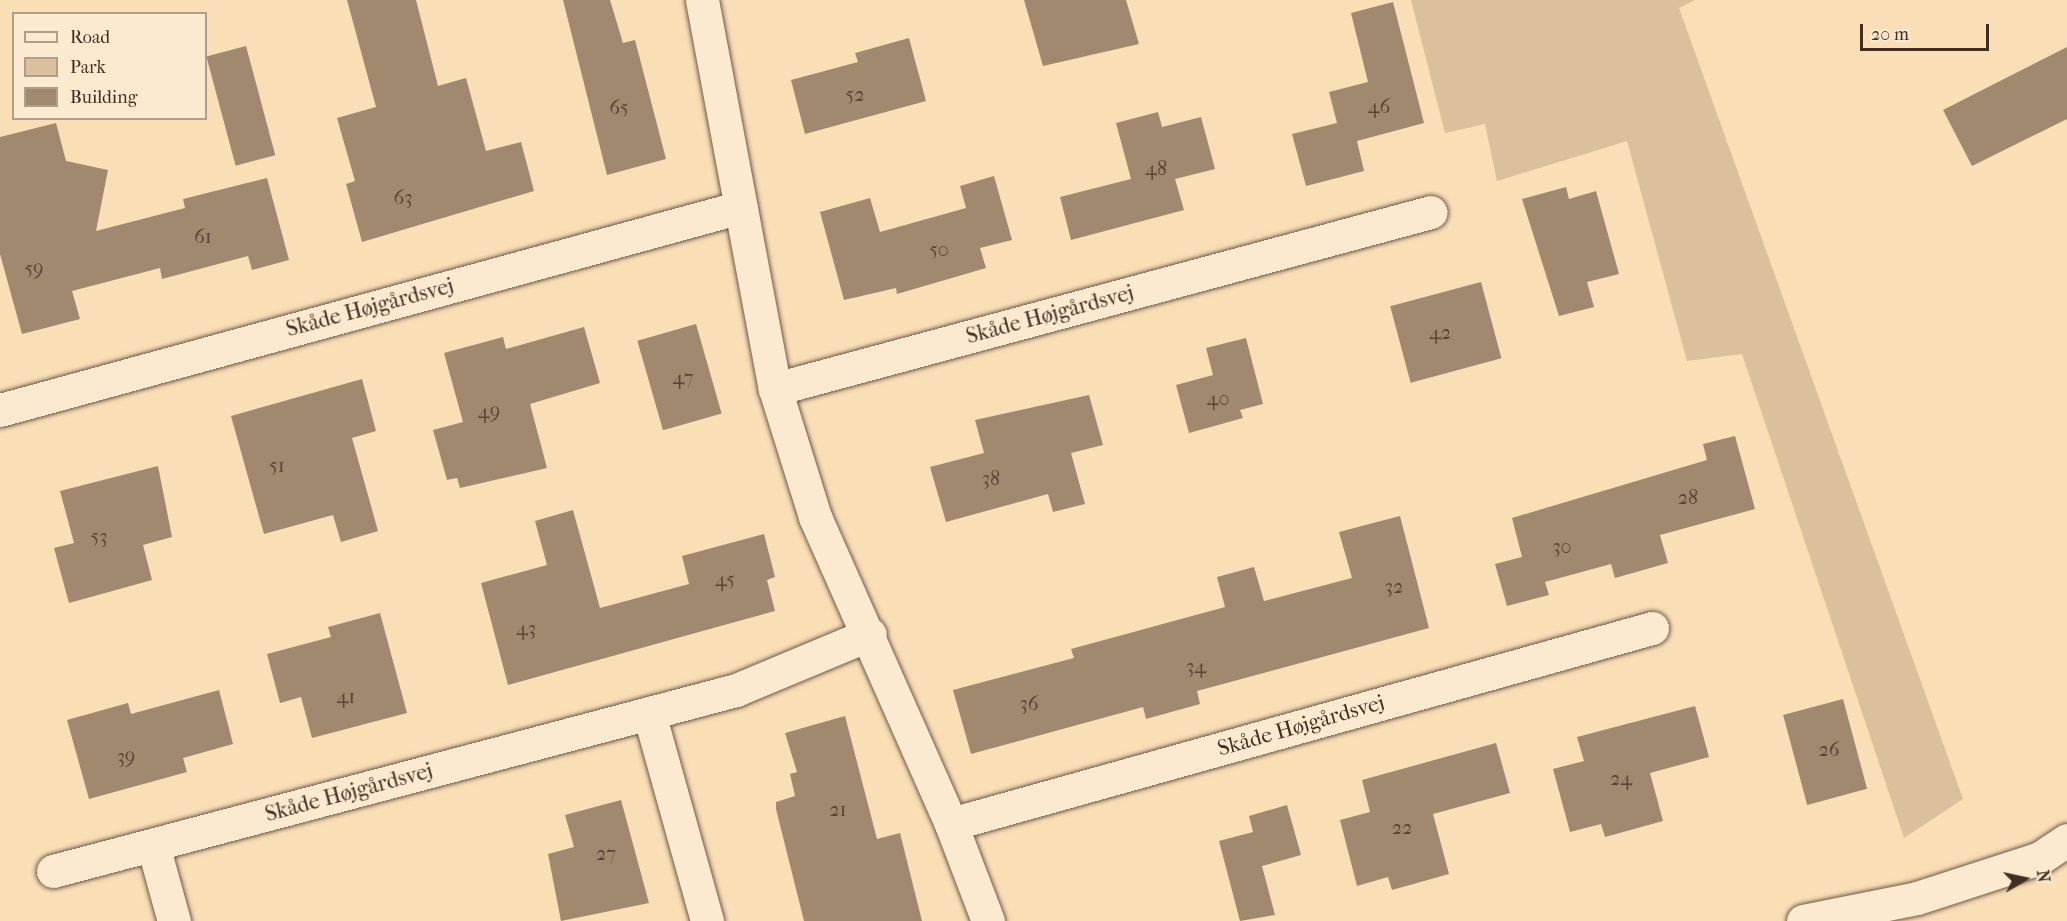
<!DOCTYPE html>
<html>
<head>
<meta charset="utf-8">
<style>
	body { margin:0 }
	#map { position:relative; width:2067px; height:921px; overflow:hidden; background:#f9deb6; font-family:"IM FELL French Canon",serif }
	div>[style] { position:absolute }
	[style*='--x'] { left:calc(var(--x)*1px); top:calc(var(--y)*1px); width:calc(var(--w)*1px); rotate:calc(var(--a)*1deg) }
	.green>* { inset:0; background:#dac09d }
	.building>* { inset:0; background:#a1896f; transform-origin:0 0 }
	.roads { filter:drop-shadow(0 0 2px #705947) drop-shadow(0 0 2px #705947) }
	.minor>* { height:33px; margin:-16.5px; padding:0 16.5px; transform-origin:16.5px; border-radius:16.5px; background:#fbead0 }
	span { translate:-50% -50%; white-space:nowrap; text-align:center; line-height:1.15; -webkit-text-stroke:4.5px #fbead0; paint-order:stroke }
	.number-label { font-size:20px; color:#5a4435 }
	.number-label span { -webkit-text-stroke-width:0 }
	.street-label { font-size:22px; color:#422d22 }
	.legend { position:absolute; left:12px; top:12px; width:195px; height:108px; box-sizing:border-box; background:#fbead0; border:2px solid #b19e8a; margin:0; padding:8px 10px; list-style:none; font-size:18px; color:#422d22 }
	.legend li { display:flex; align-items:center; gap:12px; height:30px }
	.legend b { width:30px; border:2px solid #b19e8a }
	.north { position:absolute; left:1995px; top:849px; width:60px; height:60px; -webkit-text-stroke:4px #fbead0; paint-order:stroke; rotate:81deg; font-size:16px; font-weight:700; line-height:24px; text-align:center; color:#422d22 }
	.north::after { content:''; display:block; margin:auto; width:21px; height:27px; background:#422d22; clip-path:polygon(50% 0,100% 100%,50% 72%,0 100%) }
	.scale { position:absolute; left:1860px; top:24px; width:129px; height:27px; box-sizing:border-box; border:3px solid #422d22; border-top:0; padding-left:8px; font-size:18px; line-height:21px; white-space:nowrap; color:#422d22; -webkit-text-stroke:4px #fbead0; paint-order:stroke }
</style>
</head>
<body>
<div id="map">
	<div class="green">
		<i style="clip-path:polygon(1411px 0,1695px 0,1679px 8px,1963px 799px,1904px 838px,1742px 354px,1687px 361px,1627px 141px,1497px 181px,1485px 124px,1445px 133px)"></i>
	</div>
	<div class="building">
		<i style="clip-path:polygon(347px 0,416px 0,438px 86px,466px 78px,486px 151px,521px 142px,534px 191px,362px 242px,346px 184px,355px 181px,337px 118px,376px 107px)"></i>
		<i style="clip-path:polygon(563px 0,610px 0,623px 43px,635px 40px,666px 159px,607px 175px)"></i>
		<i style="clip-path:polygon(1024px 0,1126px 0,1139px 44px,1043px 66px)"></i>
		<i style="clip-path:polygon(1393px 2px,1424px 123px,1357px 141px,1364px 171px,1306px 186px,1292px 134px,1337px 123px,1329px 92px,1368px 82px,1351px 13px)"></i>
		<i style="clip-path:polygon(909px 38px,926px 101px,805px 134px,791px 80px,858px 62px,855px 53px)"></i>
		<i style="left:246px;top:46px;width:113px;height:41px;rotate:75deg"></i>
		<i style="clip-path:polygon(2067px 47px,2067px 119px,1972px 166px,1943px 110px)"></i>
		<i style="clip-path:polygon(1158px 112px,1162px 127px,1201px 117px,1215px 169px,1175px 179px,1184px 210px,1071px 240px,1060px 197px,1131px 179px,1116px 123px)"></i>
		<i style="clip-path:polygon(56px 123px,66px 161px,108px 170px,96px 231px,185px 208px,183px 199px,267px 178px,289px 260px,252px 270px,248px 256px,162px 279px,160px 268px,72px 291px,80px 319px,22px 334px,0 254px,0 137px)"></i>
		<i style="clip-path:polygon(994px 176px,1012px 240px,980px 248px,986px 268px,897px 294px,896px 288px,844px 300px,820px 212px,870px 198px,880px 232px,966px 208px,960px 186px)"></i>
		<i style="clip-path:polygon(1566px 187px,1569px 199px,1596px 191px,1619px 274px,1587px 282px,1594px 307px,1559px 316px,1522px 199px)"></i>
		<i style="left:1481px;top:282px;width:79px;height:94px;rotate:75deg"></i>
		<i style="left:696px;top:324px;width:93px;height:61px;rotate:74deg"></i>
		<i style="clip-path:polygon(584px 327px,600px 383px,530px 404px,547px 468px,460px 488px,457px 478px,447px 480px,433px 430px,463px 422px,444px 353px,503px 337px,506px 349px)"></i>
		<i style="clip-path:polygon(1246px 338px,1263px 404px,1240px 410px,1243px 418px,1189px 433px,1176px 385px,1213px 375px,1206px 348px)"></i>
		<i style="clip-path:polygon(362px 379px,376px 431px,352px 438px,378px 531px,341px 542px,333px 515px,264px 534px,231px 416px)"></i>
		<i style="clip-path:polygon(1089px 395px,1103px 445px,1071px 453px,1085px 504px,1053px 512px,1048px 494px,946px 522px,930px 467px,984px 453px,975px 420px)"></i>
		<i style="clip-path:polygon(1735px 436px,1755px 509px,1660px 535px,1668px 563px,1615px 578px,1611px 564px,1545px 582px,1549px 595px,1507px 606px,1495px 564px,1522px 557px,1512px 518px,1707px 460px,1703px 444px)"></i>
		<i style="clip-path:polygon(158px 466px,172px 537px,143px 545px,152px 580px,69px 603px,54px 548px,74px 543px,60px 491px)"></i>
		<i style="clip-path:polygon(573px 510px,600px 608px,689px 584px,682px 556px,764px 534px,775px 577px,767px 580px,775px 611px,508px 685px,481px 583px,547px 565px,535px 521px)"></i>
		<i style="clip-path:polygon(1400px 516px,1429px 628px,1197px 691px,1200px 704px,1146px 719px,1143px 707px,971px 754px,953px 690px,1074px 658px,1071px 649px,1225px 607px,1217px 577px,1254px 567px,1264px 601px,1352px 578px,1339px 532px)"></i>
		<i style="clip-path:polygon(380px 613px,407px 713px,312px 738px,301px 697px,280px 703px,267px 654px,331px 637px,328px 627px)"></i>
		<i style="clip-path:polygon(219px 690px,233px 744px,183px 758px,187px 772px,89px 799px,67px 720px,128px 703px,131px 714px)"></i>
		<i style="left:1843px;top:699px;width:93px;height:62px;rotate:75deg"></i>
		<i style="clip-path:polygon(1695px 706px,1709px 757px,1650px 773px,1663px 821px,1605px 837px,1601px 824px,1570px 832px,1553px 769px,1584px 761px,1577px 737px)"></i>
		<i style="clip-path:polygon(845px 716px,877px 839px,900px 833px,922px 921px,804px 921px,776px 809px,776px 802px,795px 796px,790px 774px,797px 772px,785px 733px)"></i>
		<i style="clip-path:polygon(1496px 743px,1510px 793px,1433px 814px,1449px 874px,1392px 890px,1388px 877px,1357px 886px,1340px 820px,1370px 812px,1362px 780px)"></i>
		<i style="clip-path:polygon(621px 800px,649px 903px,561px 921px,548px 854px,574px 847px,565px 815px)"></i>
		<i style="clip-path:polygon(1287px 805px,1301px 855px,1262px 866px,1275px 915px,1240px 921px,1219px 841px,1253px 832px,1249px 816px)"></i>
	</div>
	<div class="roads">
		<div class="minor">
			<i style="--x:702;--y:0;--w:396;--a:79.4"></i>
			<i style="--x:775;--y:389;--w:134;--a:72.6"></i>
			<i style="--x:815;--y:517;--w:336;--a:66.1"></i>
			<i style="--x:951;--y:824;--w:104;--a:69.1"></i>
			<i style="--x:775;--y:389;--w:679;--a:-15.1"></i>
			<i style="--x:0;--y:410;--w:768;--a:-15.32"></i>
			<i style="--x:649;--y:713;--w:216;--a:74.4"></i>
			<i style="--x:951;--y:824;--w:728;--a:-15.62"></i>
			<i style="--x:153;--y:845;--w:79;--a:74.6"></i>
			<i style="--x:53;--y:871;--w:707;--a:-14.84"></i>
			<i style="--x:736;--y:690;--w:145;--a:-22.7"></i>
			<i style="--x:1803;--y:921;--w:116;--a:-11.4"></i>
			<i style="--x:1917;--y:898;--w:129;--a:-18"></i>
			<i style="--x:2040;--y:858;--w:32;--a:-34"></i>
		</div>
	</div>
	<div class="number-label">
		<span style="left:855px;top:94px">52</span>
		<span style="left:1379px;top:106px">46</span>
		<span style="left:619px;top:107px">65</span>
		<span style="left:1156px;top:168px">48</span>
		<span style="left:403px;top:197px">63</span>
		<span style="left:203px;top:236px">61</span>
		<span style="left:939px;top:249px">50</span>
		<span style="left:34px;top:268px">59</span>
		<span style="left:1440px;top:332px">42</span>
		<span style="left:683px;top:377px">47</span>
		<span style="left:1218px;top:398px">40</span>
		<span style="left:489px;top:411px">49</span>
		<span style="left:277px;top:465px">51</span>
		<span style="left:991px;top:478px">38</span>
		<span style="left:1688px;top:497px">28</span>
		<span style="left:99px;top:536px">53</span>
		<span style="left:1562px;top:546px">30</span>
		<span style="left:725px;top:579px">45</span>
		<span style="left:1394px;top:586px">32</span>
		<span style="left:526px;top:628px">43</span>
		<span style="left:1196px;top:666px">34</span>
		<span style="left:346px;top:696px">41</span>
		<span style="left:1029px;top:703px">36</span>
		<span style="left:1829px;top:749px">26</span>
		<span style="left:126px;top:756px">39</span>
		<span style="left:1621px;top:778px">24</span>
		<span style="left:838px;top:809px">21</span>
		<span style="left:1402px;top:827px">22</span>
		<span style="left:606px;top:853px">27</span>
	</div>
	<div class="street-label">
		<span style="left:370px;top:308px;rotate:-15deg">Skåde Højgårdsvej</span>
		<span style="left:1050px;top:315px;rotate:-15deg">Skåde Højgårdsvej</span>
		<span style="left:1301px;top:726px;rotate:-16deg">Skåde Højgårdsvej</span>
		<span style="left:349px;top:793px;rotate:-15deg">Skåde Højgårdsvej</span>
	</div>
	<ul class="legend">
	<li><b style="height:8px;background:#fbead0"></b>Road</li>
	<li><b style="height:16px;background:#dac09d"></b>Park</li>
	<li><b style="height:16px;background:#a1896f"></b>Building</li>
	</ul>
	<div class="north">N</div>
	<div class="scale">20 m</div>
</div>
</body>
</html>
